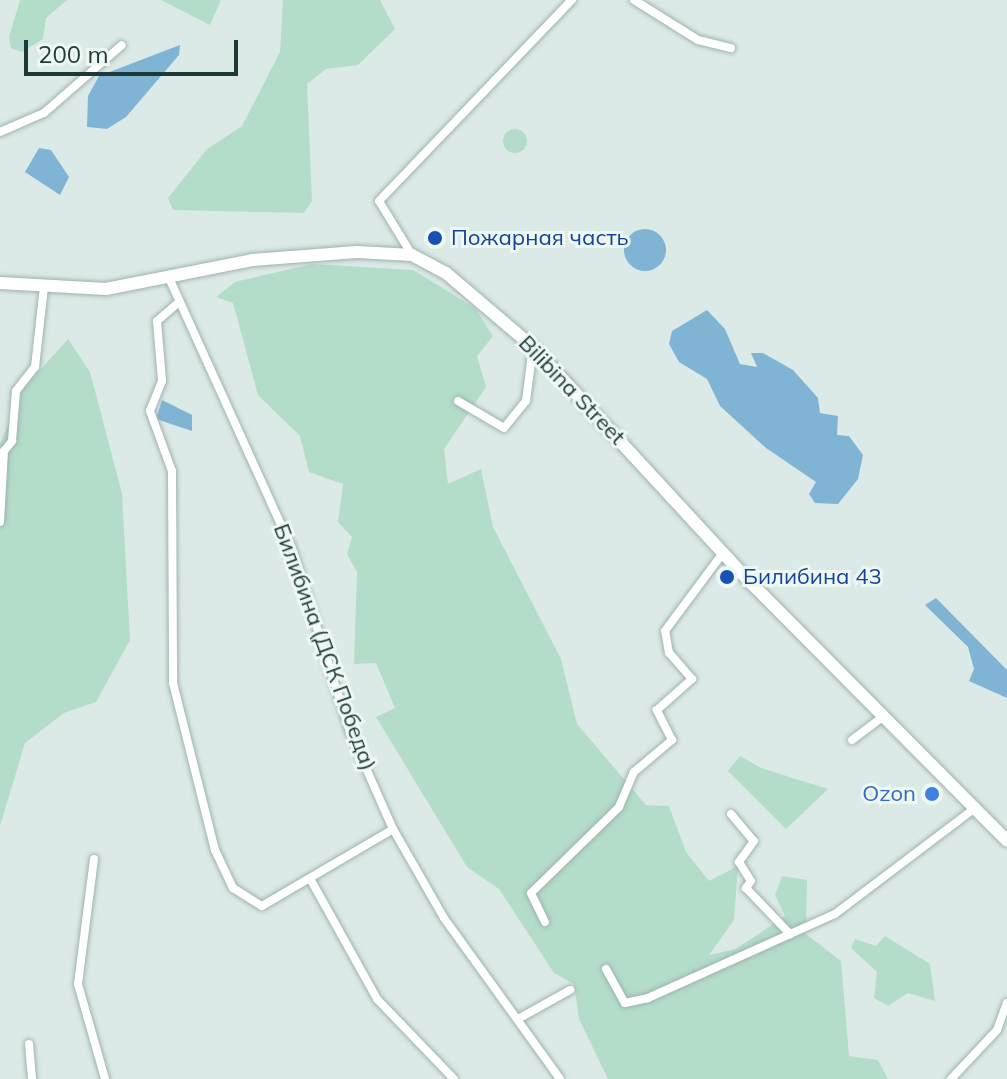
<!DOCTYPE html>
<html>
<head>
<meta charset="utf-8">
<style>
	body { margin:0 }
	#map { position:relative; width:1007px; height:1079px; overflow:hidden; background:#dceae7; font-family:Mulish,sans-serif }
	div>[style] { position:absolute }
	[style*='--x'] { left:calc(var(--x)*1px); top:calc(var(--y)*1px); width:calc(var(--w)*1px); rotate:calc(var(--a)*1deg) }
	.green>* { inset:0; background:#b3ddc8 }
	.round { border-radius:50% }
	.water>* { inset:0; background:#7fb4d4 }
	.roads { filter:drop-shadow(0 0 2px #9fb2af) drop-shadow(0 0 2px #9fb2af) }
	.street>* { height:8px; margin:-4px; padding:0 4px; transform-origin:4px; border-radius:4px; background:#fff }
	.secondary>* { height:12px; margin:-6px; padding:0 6px; transform-origin:6px; border-radius:6px; background:#fff }
	.dots>* { width:22px; height:22px; translate:-50% -50%; box-sizing:border-box; border:4px solid #edf7f4; border-radius:50% }
	span { translate:-50% -50%; white-space:nowrap; text-align:center; line-height:1.15; -webkit-text-stroke:6px #edf7f4; paint-order:stroke }
	.transit-label { font-size:22px; color:#164399 }
	.left { translate:0 -50%; text-align:left }
	.street-label { font-size:22px; color:#1d3a39 }
	.shop-label { font-size:22px; color:#366cbe }
	.right { translate:-100% -50%; text-align:right }
	.scale { position:absolute; left:24px; top:40px; width:214px; height:36px; box-sizing:border-box; border:4px solid #1d3a39; border-top:0; padding-left:10px; font-size:24px; line-height:28px; white-space:nowrap; color:#1d3a39; -webkit-text-stroke:6px #edf7f4; paint-order:stroke }
</style>
</head>
<body>
<div id="map">
	<div class="green">
		<i style="clip-path:polygon(20px 0,67px 0,46px 18px,43px 39px,22px 52px,11px 48px,9px 37px)"></i>
		<i style="clip-path:polygon(161px 0,221px 0,210px 25px)"></i>
		<i style="clip-path:polygon(283px 0,380px 0,395px 29px,358px 65px,326px 69px,307px 84px,312px 201px,304px 213px,173px 210px,168px 198px,207px 149px,242px 126px,280px 52px)"></i>
		<i class="round" style="left:503px;top:129px;width:24px;height:24px"></i>
		<i style="clip-path:polygon(312px 264px,413px 270px,475px 308px,493px 336px,477px 356px,486px 387px,444px 449px,448px 484px,481px 469px,493px 527px,561px 659px,577px 724px,646px 805px,669px 806px,686px 852px,709px 881px,738px 866px,734px 920px,709px 955px,736px 949px,785px 916px,775px 895px,782px 876px,807px 880px,806px 934px,841px 961px,849px 1056px,878px 1060px,888px 1079px,608px 1079px,579px 1019px,574px 984px,554px 973px,499px 889px,467px 867px,376px 717px,395px 708px,376px 663px,354px 664px,357px 572px,347px 554px,352px 537px,338px 522px,343px 484px,309px 472px,300px 436px,258px 395px,233px 303px,216px 297px,235px 282px)"></i>
		<i style="clip-path:polygon(68px 339px,90px 372px,122px 493px,130px 640px,96px 702px,64px 713px,25px 743px,0 826px,0 444px,23px 389px)"></i>
		<i style="clip-path:polygon(740px 756px,761px 768px,828px 789px,786px 829px,728px 771px)"></i>
		<i style="clip-path:polygon(885px 936px,930px 964px,935px 1001px,908px 993px,888px 1006px,874px 998px,877px 972px,851px 948px,855px 939px,876px 946px)"></i>
	</div>
	<div class="water">
		<i style="clip-path:polygon(180px 45px,179px 55px,126px 117px,107px 129px,87px 127px,88px 96px,99px 76px)"></i>
		<i style="clip-path:polygon(39px 148px,51px 150px,69px 177px,60px 195px,25px 172px)"></i>
		<i class="round" style="left:624px;top:229px;width:42px;height:42px"></i>
		<i style="clip-path:polygon(707px 310px,725px 329px,740px 364px,757px 367px,751px 353px,763px 353px,793px 370px,818px 398px,820px 413px,838px 416px,837px 435px,849px 436px,863px 455px,858px 479px,838px 504px,815px 503px,809px 494px,816px 482px,766px 448px,720px 406px,707px 379px,679px 362px,669px 344px,672px 331px)"></i>
		<i style="clip-path:polygon(162px 400px,192px 415px,192px 431px,156px 419px)"></i>
		<i style="clip-path:polygon(936px 598px,1007px 670px,1007px 698px,969px 681px,974px 669px,968px 647px,925px 605px)"></i>
	</div>
	<div class="roads">
		<div class="street">
			<i style="--x:634;--y:0;--w:75;--a:32"></i>
			<i style="--x:698;--y:40;--w:34;--a:14"></i>
			<i style="--x:0;--y:132;--w:48;--a:-23.4"></i>
			<i style="--x:44;--y:113;--w:103;--a:-41.1"></i>
			<i style="--x:412;--y:255;--w:63;--a:-121.4"></i>
			<i style="--x:379;--y:201;--w:279;--a:-46.2"></i>
			<i style="--x:170;--y:280;--w:295;--a:65.6"></i>
			<i style="--x:292;--y:549;--w:192;--a:72.4"></i>
			<i style="--x:350;--y:732;--w:106;--a:66.1"></i>
			<i style="--x:393;--y:829;--w:103;--a:60.2"></i>
			<i style="--x:444;--y:918;--w:198;--a:54.2"></i>
			<i style="--x:179;--y:302;--w:29;--a:139"></i>
			<i style="--x:157;--y:321;--w:60;--a:85.2"></i>
			<i style="--x:162;--y:381;--w:32;--a:112"></i>
			<i style="--x:150;--y:411;--w:64;--a:69.9"></i>
			<i style="--x:172;--y:471;--w:212;--a:89.7"></i>
			<i style="--x:173;--y:683;--w:172;--a:75.9"></i>
			<i style="--x:215;--y:850;--w:42;--a:64.7"></i>
			<i style="--x:233;--y:888;--w:34;--a:32"></i>
			<i style="--x:262;--y:906;--w:152;--a:-30.4"></i>
			<i style="--x:458;--y:401;--w:53;--a:30.4"></i>
			<i style="--x:504;--y:428;--w:35;--a:-51"></i>
			<i style="--x:526;--y:401;--w:54;--a:-82.6"></i>
			<i style="--x:0;--y:522;--w:71;--a:-86.8"></i>
			<i style="--x:4;--y:451;--w:13;--a:-51"></i>
			<i style="--x:12;--y:441;--w:50;--a:-85.4"></i>
			<i style="--x:16;--y:391;--w:31;--a:-52"></i>
			<i style="--x:35;--y:367;--w:81;--a:-83.6"></i>
			<i style="--x:852;--y:740;--w:40;--a:-37"></i>
			<i style="--x:731;--y:814;--w:35;--a:50"></i>
			<i style="--x:754;--y:841;--w:26;--a:126"></i>
			<i style="--x:739;--y:862;--w:22;--a:58"></i>
			<i style="--x:751;--y:881;--w:9;--a:126"></i>
			<i style="--x:746;--y:888;--w:64;--a:46.3"></i>
			<i style="--x:94;--y:859;--w:126;--a:97.3"></i>
			<i style="--x:78;--y:984;--w:99;--a:74.1"></i>
			<i style="--x:312;--y:882;--w:134;--a:60.9"></i>
			<i style="--x:377;--y:999;--w:111;--a:46.1"></i>
			<i style="--x:545;--y:922;--w:32;--a:-116"></i>
			<i style="--x:531;--y:893;--w:123;--a:-44.3"></i>
			<i style="--x:619;--y:807;--w:38;--a:-67"></i>
			<i style="--x:634;--y:772;--w:50;--a:-40.1"></i>
			<i style="--x:672;--y:740;--w:34;--a:-117"></i>
			<i style="--x:657;--y:710;--w:47;--a:-41.5"></i>
			<i style="--x:692;--y:679;--w:35;--a:-131"></i>
			<i style="--x:669;--y:653;--w:22;--a:-100"></i>
			<i style="--x:665;--y:631;--w:97;--a:-53.4"></i>
			<i style="--x:606;--y:969;--w:39;--a:61"></i>
			<i style="--x:625;--y:1003;--w:24;--a:-12"></i>
			<i style="--x:648;--y:998;--w:205;--a:-24.2"></i>
			<i style="--x:835;--y:914;--w:176;--a:-37.1"></i>
			<i style="--x:518;--y:1019;--w:60;--a:-29.1"></i>
			<i style="--x:29;--y:1044;--w:35;--a:85"></i>
			<i style="--x:951;--y:1079;--w:67;--a:-46.8"></i>
			<i style="--x:997;--y:1030;--w:29;--a:-70"></i>
		</div>
		<div class="secondary">
			<i style="--x:0;--y:283;--w:106;--a:3.2"></i>
			<i style="--x:106;--y:289;--w:149;--a:-11.2"></i>
			<i style="--x:252;--y:260;--w:105;--a:-4.4"></i>
			<i style="--x:357;--y:252;--w:55;--a:3.1"></i>
			<i style="--x:412;--y:255;--w:38;--a:28"></i>
			<i style="--x:446;--y:273;--w:114;--a:40.4"></i>
			<i style="--x:533;--y:347;--w:321;--a:47.3"></i>
			<i style="--x:751;--y:583;--w:363;--a:45.2"></i>
		</div>
	</div>
	<div class="dots">
		<i style="left:435px;top:238px;background:#1a4fb4"></i>
		<i style="left:727px;top:577px;background:#1a4fb4"></i>
		<i style="left:932px;top:794px;background:#3f7fe0"></i>
	</div>
	<div class="transit-label">
		<span class="left" style="left:451px;top:238px">Пожарная часть</span>
		<span class="left" style="left:743px;top:577px">Билибина 43</span>
	</div>
	<div class="street-label">
		<span style="left:572px;top:390px;rotate:46deg">Bilibina Street</span>
		<span style="left:325px;top:647px;rotate:70deg">Билибина (ДСК Победа)</span>
	</div>
	<div class="shop-label">
		<span class="right" style="left:916px;top:794px">Ozon</span>
	</div>
	<div class="scale">200 m</div>
</div>
</body>
</html>
